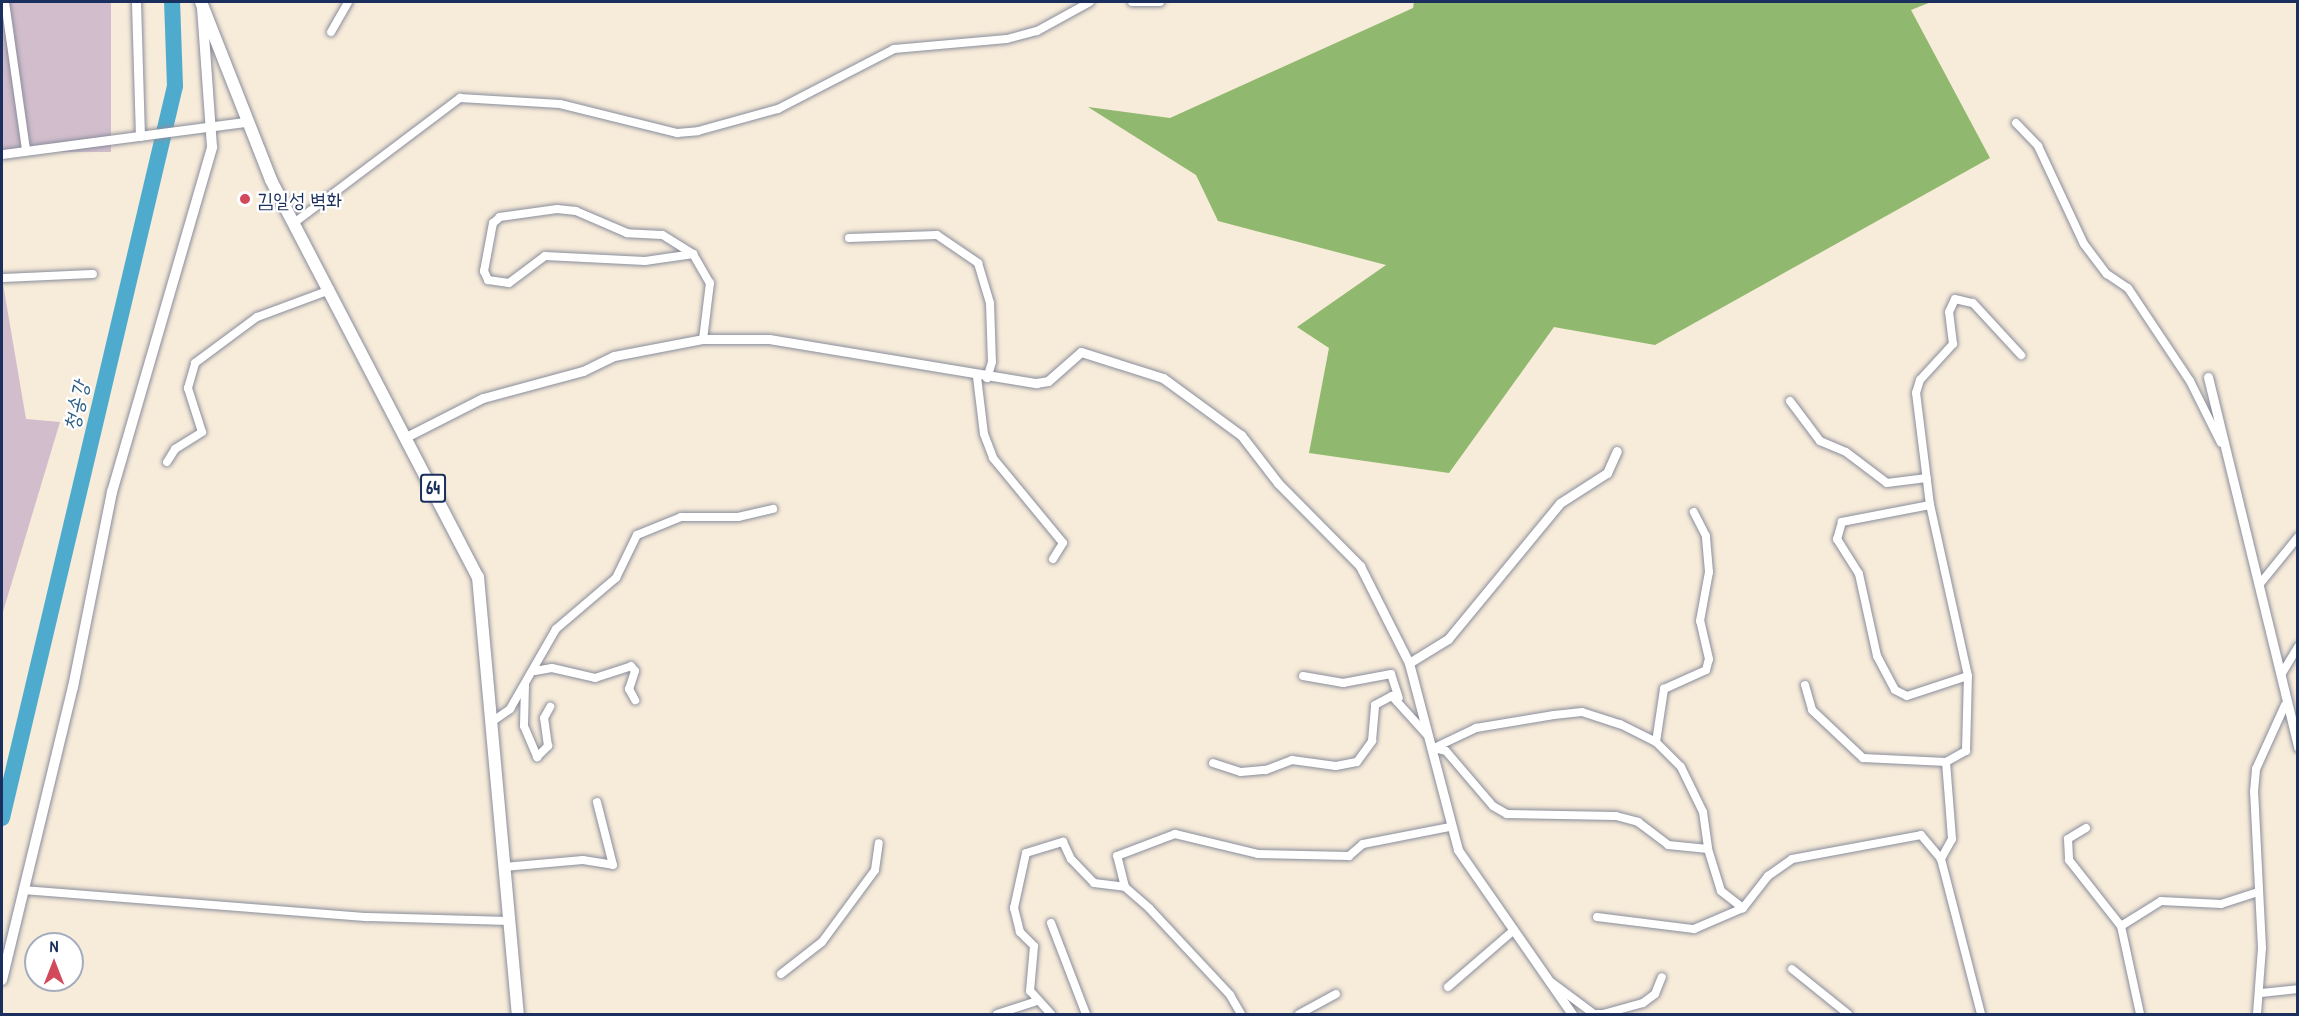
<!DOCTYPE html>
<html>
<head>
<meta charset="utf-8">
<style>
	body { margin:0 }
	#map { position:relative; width:2299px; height:1016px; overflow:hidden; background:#f7ebd9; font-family:"Patrick Hand","Poor Story",sans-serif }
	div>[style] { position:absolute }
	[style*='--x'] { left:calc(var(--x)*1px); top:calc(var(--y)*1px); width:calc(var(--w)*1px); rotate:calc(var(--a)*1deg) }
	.industrial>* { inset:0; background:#d1bdcc; transform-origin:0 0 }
	.forest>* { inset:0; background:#90b96f }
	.river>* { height:16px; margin:-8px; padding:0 8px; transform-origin:8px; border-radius:8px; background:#4fabcd }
	.roads { filter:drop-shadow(0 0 2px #898d9c) drop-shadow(0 0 2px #898d9c) }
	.minor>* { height:8px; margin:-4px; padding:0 4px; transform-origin:4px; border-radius:4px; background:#fff }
	.tertiary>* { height:9px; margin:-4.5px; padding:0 4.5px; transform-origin:4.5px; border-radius:4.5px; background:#fff }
	.secondary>* { height:10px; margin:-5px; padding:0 5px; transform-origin:5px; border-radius:5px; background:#fff }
	.primary>* { height:12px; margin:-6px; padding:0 6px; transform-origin:6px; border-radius:6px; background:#fff }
	.dots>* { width:16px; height:16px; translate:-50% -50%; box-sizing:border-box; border:3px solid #fff; border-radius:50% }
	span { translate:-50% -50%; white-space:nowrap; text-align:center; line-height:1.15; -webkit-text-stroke:4.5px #fff; paint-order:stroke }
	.shield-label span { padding:2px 4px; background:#fff; border:2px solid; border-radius:4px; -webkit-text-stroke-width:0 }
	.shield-label { font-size:18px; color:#1b2f5e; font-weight:700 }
	.poi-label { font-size:20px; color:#1b2f5e }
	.left { translate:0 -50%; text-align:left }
	.water-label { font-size:21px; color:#30618a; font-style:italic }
	.frame { position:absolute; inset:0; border:3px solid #1b2f5e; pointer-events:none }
	.north { position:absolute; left:24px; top:932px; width:60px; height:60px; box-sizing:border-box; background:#fff; border:2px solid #a4acbf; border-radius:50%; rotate:0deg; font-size:16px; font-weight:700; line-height:24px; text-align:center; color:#1b2f5e }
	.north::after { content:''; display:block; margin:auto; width:21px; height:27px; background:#d1495b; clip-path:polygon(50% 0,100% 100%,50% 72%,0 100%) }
</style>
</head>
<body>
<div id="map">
	<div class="industrial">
		<i style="left:2px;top:2px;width:109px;height:150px"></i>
		<i style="clip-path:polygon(2px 278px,26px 419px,60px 422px,2px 615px)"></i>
	</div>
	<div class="forest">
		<i style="clip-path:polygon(1414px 2px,1931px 2px,1911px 10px,1990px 158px,1655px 345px,1554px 327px,1449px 473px,1309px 453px,1329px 348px,1297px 327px,1386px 265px,1218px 221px,1196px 175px,1088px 107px,1170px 118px,1413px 8px)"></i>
	</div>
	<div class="river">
		<i style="--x:2;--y:818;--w:752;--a:-76.7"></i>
		<i style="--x:175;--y:86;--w:84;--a:-92"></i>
	</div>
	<div class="roads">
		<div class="minor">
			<i style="--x:5;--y:2;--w:149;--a:81.9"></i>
			<i style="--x:1132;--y:2;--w:28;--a:0"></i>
			<i style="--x:331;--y:32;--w:34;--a:-60"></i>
			<i style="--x:2016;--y:123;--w:32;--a:46"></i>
			<i style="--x:2038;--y:146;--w:108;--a:64.9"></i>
			<i style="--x:2084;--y:244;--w:38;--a:53"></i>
			<i style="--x:2107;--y:274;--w:25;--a:34"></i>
			<i style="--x:2128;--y:288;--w:112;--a:56.3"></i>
			<i style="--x:2190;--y:381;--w:69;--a:63.4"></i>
			<i style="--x:294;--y:223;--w:208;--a:-37"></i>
			<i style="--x:460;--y:98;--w:100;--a:3.4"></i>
			<i style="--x:560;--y:104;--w:121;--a:13.9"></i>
			<i style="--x:677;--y:133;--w:21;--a:-5"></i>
			<i style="--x:698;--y:131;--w:83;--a:-15.4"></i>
			<i style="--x:778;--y:109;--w:131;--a:-27.3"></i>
			<i style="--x:894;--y:49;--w:113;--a:-5.1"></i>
			<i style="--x:1007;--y:39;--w:31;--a:-15"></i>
			<i style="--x:1037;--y:31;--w:60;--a:-28.7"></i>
			<i style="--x:849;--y:238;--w:88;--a:-2"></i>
			<i style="--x:937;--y:235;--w:50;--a:34.3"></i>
			<i style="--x:978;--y:263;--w:42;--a:73.3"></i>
			<i style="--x:990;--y:303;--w:59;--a:88.1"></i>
			<i style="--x:992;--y:362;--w:17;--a:107"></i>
			<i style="--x:693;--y:254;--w:36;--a:-148"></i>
			<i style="--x:662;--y:235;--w:35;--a:-177"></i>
			<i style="--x:627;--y:233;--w:56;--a:-156.7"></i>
			<i style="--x:576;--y:211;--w:19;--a:-174"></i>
			<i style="--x:557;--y:209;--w:58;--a:172"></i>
			<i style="--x:500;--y:217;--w:9;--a:139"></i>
			<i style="--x:493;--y:223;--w:49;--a:100.6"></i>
			<i style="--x:484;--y:271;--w:10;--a:66"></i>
			<i style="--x:488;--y:280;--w:21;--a:8"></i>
			<i style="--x:509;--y:283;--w:45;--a:-36.9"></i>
			<i style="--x:545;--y:256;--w:100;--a:2.9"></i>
			<i style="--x:645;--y:261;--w:49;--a:-8.3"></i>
			<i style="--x:693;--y:254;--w:34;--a:60"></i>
			<i style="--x:710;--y:283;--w:56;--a:97.1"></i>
			<i style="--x:2;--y:278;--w:91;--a:-2.5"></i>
			<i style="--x:977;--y:377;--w:57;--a:83"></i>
			<i style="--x:984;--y:434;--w:26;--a:69"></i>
			<i style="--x:993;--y:458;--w:110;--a:50.5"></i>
			<i style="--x:1063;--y:543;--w:19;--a:122"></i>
			<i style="--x:1790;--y:401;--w:50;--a:53.1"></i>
			<i style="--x:1820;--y:441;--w:28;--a:23"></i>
			<i style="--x:1846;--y:452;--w:51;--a:37.1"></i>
			<i style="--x:1887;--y:483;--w:40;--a:-7.1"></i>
			<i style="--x:167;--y:462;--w:15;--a:-58"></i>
			<i style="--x:175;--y:449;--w:32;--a:-32"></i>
			<i style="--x:202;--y:432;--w:46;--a:-107.7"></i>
			<i style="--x:188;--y:388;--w:26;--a:-74"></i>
			<i style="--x:195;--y:363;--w:77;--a:-36.6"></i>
			<i style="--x:257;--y:317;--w:78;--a:-20.3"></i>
			<i style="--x:1930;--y:505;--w:90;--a:169.1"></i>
			<i style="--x:1842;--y:522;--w:18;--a:106"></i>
			<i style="--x:1837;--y:539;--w:41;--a:57.8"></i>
			<i style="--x:1859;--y:574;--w:84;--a:77.6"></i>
			<i style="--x:1877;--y:656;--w:38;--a:62"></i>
			<i style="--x:1895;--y:690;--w:13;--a:27"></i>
			<i style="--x:1907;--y:696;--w:64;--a:-18.2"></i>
			<i style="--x:2259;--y:585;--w:62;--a:-50.9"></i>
			<i style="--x:535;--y:671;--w:17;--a:-10"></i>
			<i style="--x:552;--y:668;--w:44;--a:13.1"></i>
			<i style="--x:595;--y:678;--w:38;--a:-18"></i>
			<i style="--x:631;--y:666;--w:6;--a:51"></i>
			<i style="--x:635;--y:671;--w:19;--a:108"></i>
			<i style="--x:629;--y:689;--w:13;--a:61"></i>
			<i style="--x:2281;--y:675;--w:33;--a:-59"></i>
			<i style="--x:1303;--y:676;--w:41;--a:9.9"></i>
			<i style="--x:1343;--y:683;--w:49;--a:-10.6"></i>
			<i style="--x:1391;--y:674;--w:25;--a:72"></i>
			<i style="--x:525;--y:685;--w:41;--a:91.4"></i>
			<i style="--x:524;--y:726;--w:34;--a:67"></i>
			<i style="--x:537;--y:757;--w:16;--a:-45"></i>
			<i style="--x:548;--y:746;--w:28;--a:-98"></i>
			<i style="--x:544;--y:718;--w:13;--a:-61"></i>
			<i style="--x:1805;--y:685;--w:26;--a:74"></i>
			<i style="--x:1812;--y:710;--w:70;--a:43.3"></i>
			<i style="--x:1863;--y:758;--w:83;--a:2.8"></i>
			<i style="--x:1946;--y:762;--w:23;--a:-29"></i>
			<i style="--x:1966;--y:751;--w:75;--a:-88.5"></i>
			<i style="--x:1968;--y:676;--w:175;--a:-102.5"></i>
			<i style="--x:1930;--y:505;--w:113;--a:-97.1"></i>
			<i style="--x:1916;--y:393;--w:14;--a:-73"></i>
			<i style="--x:1920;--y:380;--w:49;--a:-47.5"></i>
			<i style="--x:1953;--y:344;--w:32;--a:-97"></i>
			<i style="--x:1949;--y:312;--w:14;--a:-65"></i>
			<i style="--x:1955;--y:299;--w:18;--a:13"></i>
			<i style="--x:1973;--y:303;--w:71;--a:47.3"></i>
			<i style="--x:493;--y:721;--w:21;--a:-35"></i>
			<i style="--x:510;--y:709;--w:92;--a:-60.1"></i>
			<i style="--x:556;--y:629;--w:79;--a:-40.4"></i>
			<i style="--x:616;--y:578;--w:48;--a:-64"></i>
			<i style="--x:637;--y:535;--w:48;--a:-22.2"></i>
			<i style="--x:681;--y:517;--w:57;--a:0"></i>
			<i style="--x:738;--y:517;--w:36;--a:-13"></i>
			<i style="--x:1656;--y:742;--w:54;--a:-81.4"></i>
			<i style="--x:1664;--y:689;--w:46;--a:-24.3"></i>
			<i style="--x:1706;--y:670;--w:11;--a:-75"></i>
			<i style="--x:1709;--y:659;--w:39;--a:-103"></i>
			<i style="--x:1700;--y:621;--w:50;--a:-79.6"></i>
			<i style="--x:1709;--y:572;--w:36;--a:-95"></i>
			<i style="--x:1706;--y:536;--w:27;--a:-117"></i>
			<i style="--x:1434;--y:748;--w:12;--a:14"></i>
			<i style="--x:1446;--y:751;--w:72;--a:49.5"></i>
			<i style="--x:1493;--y:806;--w:16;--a:30"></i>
			<i style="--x:1507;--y:814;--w:109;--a:1.1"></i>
			<i style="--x:1616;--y:816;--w:23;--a:15"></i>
			<i style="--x:1638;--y:822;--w:38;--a:37"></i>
			<i style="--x:1668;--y:845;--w:40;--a:5.7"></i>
			<i style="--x:1708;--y:849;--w:44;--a:72.8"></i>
			<i style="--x:1721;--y:891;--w:28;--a:38"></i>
			<i style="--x:1434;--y:748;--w:47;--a:-25.5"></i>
			<i style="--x:1476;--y:728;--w:79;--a:-9.5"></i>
			<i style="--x:1554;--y:715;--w:28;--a:-6"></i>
			<i style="--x:1582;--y:712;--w:40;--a:18"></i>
			<i style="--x:1620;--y:724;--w:40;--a:26.6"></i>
			<i style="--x:1656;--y:742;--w:35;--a:45"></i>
			<i style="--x:1681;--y:767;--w:50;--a:63.9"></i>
			<i style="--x:1703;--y:812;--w:37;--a:82"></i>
			<i style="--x:1946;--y:762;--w:77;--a:85.5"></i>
			<i style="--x:1952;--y:839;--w:23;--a:119"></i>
			<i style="--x:1941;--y:859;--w:160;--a:75.5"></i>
			<i style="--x:1213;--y:763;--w:29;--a:18"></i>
			<i style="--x:1241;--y:772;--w:25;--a:-5"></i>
			<i style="--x:1266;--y:770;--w:28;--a:-21"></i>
			<i style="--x:1292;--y:760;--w:44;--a:7.8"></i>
			<i style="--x:1336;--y:766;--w:21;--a:-11"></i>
			<i style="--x:1357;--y:762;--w:26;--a:-54"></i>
			<i style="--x:1372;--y:741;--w:36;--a:-85"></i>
			<i style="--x:1375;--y:705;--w:19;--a:-28"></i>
			<i style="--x:1392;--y:696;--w:55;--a:47.9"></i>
			<i style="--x:2086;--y:828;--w:21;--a:149"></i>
			<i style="--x:2068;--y:839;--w:21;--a:87"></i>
			<i style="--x:2069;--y:860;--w:84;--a:51.8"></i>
			<i style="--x:2121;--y:926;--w:90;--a:77.8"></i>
			<i style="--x:504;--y:867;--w:79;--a:-5.1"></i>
			<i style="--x:583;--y:860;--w:30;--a:9"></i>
			<i style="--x:613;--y:865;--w:65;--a:-104.3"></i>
			<i style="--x:1125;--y:887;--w:32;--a:-104"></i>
			<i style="--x:1117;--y:856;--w:62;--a:-20.8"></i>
			<i style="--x:1175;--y:834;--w:85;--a:13.5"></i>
			<i style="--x:1258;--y:854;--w:91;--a:1.3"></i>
			<i style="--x:1349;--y:856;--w:18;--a:-41"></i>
			<i style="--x:1363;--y:844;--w:89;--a:-11.1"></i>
			<i style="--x:23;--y:890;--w:346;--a:4.5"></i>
			<i style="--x:368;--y:917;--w:141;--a:1.6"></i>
			<i style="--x:1597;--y:917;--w:98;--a:7.1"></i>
			<i style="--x:1694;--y:929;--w:53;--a:-23.2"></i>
			<i style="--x:1743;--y:908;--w:41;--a:-52"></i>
			<i style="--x:1768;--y:876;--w:29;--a:-35"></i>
			<i style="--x:1792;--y:859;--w:131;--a:-10.5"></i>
			<i style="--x:1921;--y:835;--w:31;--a:50"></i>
			<i style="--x:1051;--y:923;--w:97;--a:69"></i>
			<i style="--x:2121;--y:926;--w:47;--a:-32"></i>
			<i style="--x:2161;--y:901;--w:60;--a:2.9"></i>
			<i style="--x:2221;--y:904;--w:39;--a:-18"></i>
			<i style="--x:1792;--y:969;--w:72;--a:38.8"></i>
			<i style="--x:781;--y:974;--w:52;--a:-38"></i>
			<i style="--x:822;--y:942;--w:89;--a:-53.6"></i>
			<i style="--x:875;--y:870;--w:27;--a:-82"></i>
			<i style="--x:1551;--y:982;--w:54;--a:36.7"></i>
			<i style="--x:1594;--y:1014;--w:9;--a:0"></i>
			<i style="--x:1603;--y:1014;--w:41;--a:-15.4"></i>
			<i style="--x:1643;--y:1003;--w:15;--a:-37"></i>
			<i style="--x:1655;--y:994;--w:18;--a:-68"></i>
			<i style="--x:1448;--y:987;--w:87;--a:-40.8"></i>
			<i style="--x:2261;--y:993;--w:37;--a:-6"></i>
			<i style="--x:997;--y:1014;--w:39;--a:-18"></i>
			<i style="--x:1051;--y:1014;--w:31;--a:-132"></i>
			<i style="--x:1030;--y:991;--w:45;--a:-84.9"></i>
			<i style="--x:1034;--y:946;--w:20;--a:-135"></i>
			<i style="--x:1020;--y:932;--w:25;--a:-104"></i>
			<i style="--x:1014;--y:908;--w:56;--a:-77.7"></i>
			<i style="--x:1026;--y:853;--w:39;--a:-17"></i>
			<i style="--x:1063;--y:842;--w:19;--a:65"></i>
			<i style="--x:1071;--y:859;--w:33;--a:46"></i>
			<i style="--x:1094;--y:883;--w:31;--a:7"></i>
			<i style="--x:1125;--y:887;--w:32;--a:41"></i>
			<i style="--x:1149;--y:908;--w:119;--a:47"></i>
			<i style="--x:1230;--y:995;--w:22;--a:60"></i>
			<i style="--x:1299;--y:1014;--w:42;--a:-28.4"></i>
			<i style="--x:2257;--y:1014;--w:66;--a:-85.7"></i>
			<i style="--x:2262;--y:948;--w:156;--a:-92.9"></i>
			<i style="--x:2254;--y:792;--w:23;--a:-85"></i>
			<i style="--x:2256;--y:769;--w:70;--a:-65.6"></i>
		</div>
		<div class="tertiary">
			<i style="--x:136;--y:2;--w:134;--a:88.3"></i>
			<i style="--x:2;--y:154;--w:246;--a:-7.5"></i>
			<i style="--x:2208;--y:377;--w:381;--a:76.3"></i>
			<i style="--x:406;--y:437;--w:86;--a:-26.9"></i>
			<i style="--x:483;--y:398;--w:104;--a:-15.1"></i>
			<i style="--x:583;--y:371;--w:34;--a:-26"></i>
			<i style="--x:614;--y:356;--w:91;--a:-10.8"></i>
			<i style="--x:703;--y:339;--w:66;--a:0"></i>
			<i style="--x:769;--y:339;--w:271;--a:9.4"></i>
			<i style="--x:1036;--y:383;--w:12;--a:-9"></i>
			<i style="--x:1048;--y:381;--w:44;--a:-41.3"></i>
			<i style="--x:1081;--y:352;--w:86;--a:17.6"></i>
			<i style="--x:1163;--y:378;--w:97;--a:36.2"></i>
			<i style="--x:1241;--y:435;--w:61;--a:52.4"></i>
			<i style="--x:1278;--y:483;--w:117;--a:45.3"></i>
			<i style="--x:1360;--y:566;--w:109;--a:63.2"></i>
			<i style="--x:1409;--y:663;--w:193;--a:75.3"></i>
			<i style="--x:1458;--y:850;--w:200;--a:55.2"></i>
			<i style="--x:1409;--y:663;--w:46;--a:-31.6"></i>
			<i style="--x:1448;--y:639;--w:176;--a:-50.5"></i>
			<i style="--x:1560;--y:503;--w:56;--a:-32.6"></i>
			<i style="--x:1607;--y:473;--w:24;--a:-66"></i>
		</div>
		<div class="secondary">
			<i style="--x:2;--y:980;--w:301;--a:-76.4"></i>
			<i style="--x:73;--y:687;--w:199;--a:-78.7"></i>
			<i style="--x:112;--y:492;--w:359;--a:-73.8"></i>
			<i style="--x:212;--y:147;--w:138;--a:-94.1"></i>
		</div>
		<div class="primary">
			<i style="--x:201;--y:2;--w:191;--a:68.5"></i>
			<i style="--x:271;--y:180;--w:448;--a:62.5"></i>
			<i style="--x:478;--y:577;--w:439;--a:84.8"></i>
		</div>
	</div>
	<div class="dots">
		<i style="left:245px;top:199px;background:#d1495b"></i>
	</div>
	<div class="shield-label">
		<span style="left:433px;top:488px">64</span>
	</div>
	<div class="poi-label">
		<span class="left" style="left:257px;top:199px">김일성 벽화</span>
	</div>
	<div class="water-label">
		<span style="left:76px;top:406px;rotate:-77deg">청송강</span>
	</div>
	<div class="frame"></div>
	<div class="north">N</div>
</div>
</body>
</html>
